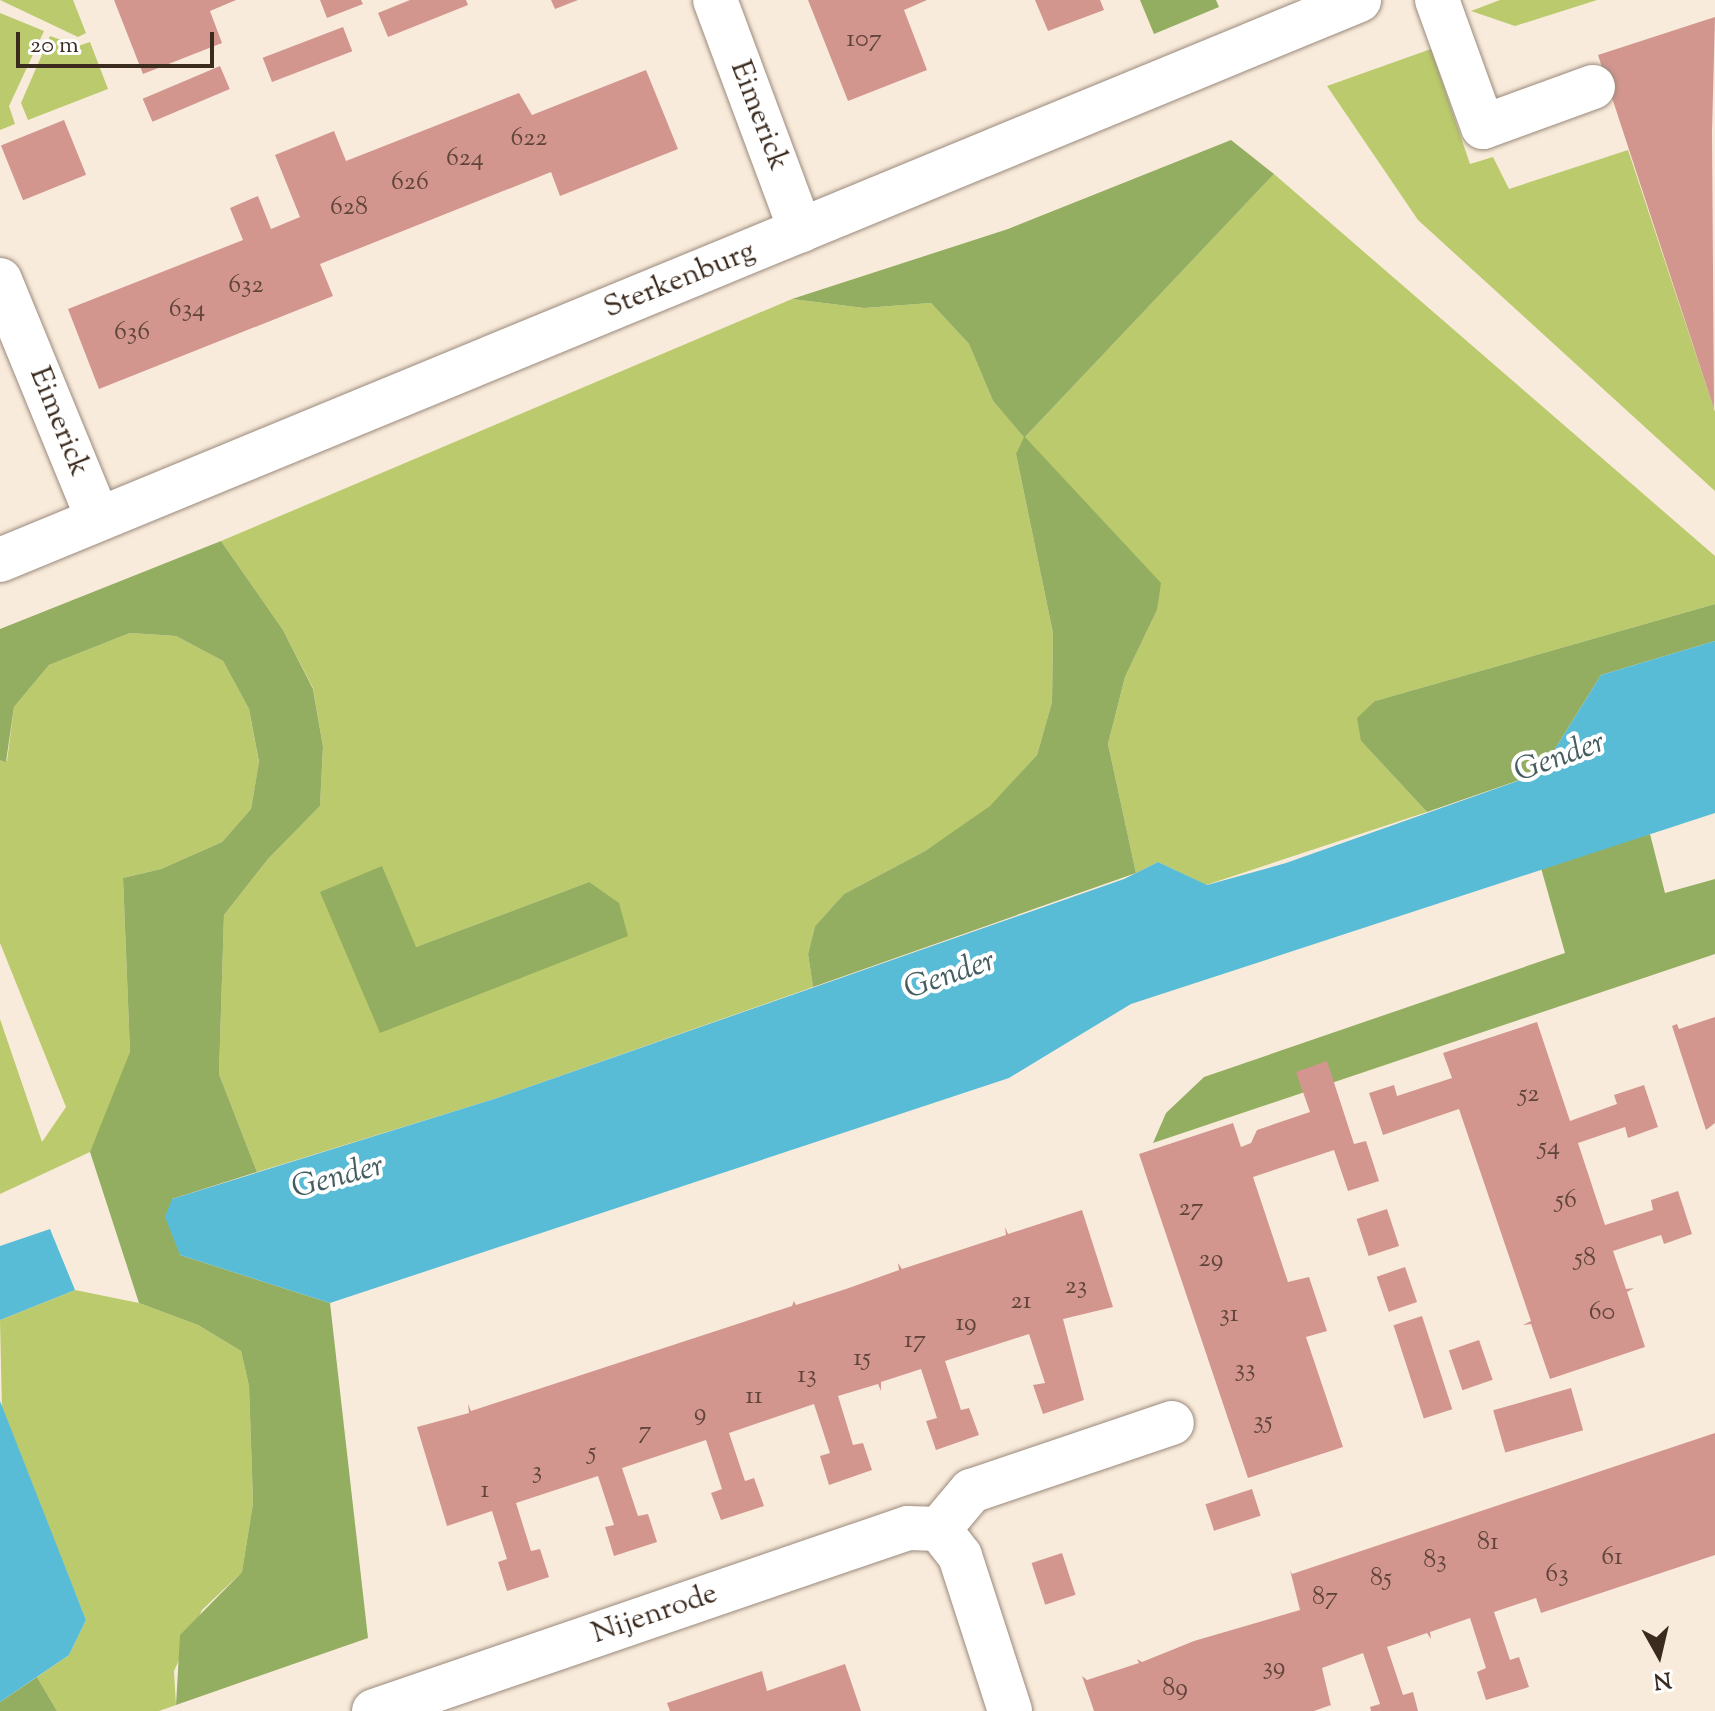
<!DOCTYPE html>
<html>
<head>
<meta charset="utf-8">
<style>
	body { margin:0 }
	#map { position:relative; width:1715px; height:1711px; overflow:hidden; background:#f9ebdb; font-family:"Sorts Mill Goudy",serif }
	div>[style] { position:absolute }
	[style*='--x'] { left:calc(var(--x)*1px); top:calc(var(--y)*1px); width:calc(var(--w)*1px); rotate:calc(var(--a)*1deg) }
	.green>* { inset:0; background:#baca6d }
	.forest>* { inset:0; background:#93ae60 }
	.water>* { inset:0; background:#59bcd7 }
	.building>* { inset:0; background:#d2968f; transform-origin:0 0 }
	.roads { filter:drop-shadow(0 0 2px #9a8a7c) drop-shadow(0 0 2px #9a8a7c) }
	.minor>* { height:44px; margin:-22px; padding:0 22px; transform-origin:22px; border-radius:22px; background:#fff }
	span { translate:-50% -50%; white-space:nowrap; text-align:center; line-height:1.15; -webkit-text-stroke:8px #fff; paint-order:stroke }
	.number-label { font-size:26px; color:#61453a }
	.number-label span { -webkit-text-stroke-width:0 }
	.street-label { font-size:30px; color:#3b2a1e }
	.water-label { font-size:32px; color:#465d5f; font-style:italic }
	.north { position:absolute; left:1619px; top:1615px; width:80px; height:80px; -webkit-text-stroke:6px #fff; paint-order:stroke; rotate:172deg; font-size:22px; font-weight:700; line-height:32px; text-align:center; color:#3b2a1e }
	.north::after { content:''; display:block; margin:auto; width:28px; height:36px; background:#3b2a1e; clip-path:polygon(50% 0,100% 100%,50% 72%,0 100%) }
	.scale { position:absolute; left:16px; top:32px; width:198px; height:36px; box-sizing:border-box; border:4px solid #3b2a1e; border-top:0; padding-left:10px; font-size:24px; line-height:28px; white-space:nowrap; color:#3b2a1e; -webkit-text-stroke:6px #fff; paint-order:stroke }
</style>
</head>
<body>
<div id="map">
	<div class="green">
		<i style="clip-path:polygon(0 0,73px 0,86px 33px,78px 37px)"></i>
		<i style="clip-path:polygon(1500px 0,1597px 0,1515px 26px,1471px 11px)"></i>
		<i style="clip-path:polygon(0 13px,44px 31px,9px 106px,15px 124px,0 130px)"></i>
		<i style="clip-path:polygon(50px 36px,78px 46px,90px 42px,108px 89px,28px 120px,21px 103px)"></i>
		<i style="clip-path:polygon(1431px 49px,1470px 164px,1493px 157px,1509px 189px,1628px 150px,1715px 412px,1715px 491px,1418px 220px,1327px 86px)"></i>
		<i style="clip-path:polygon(evenodd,1274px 174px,1715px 556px,1715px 604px,1375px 701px,1361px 741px,1427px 812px,1206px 885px,1158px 862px,1136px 873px,1108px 744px,1125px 677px,1157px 610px,1016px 454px,1053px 633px,1052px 702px,1037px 755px,991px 806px,925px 851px,844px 894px,815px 926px,808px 954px,813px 987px,497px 1098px,257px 1172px,219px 1074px,224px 915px,268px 859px,320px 806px,323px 747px,313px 688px,283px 630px,221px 541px,792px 299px,864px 308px,931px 303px,969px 344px,993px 401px,1025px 437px,1274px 174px,589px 882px,380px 1033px,416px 947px,589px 882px)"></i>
		<i style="clip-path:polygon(130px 633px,176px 636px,223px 661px,249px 709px,259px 763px,251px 809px,222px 842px,161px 869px,123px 878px,130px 1052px,118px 1090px,90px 1152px,0 1194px,0 1019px,42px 1142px,66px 1107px,0 943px,0 760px,7px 761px,14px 707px,49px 665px)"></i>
		<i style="clip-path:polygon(75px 1290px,139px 1303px,198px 1325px,241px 1351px,249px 1386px,253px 1503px,242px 1572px,202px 1610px,174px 1671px,176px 1705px,159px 1711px,57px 1711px,37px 1677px,69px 1655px,86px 1620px,2px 1411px,0 1320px)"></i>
	</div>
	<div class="forest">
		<i style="clip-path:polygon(1140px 0,1216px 0,1219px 7px,1154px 34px)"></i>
		<i style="clip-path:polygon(1231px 140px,1274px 174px,1025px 437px,1161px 583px,1157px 610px,1125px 677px,1108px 744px,1136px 873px,813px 987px,808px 954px,815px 926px,844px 894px,925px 851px,990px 806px,1037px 755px,1052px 702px,1053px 633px,1016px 454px,1024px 437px,993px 401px,969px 344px,931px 303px,864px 308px,792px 299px,1008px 229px)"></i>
		<i style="clip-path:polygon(221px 541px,283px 630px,313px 689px,323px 747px,320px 806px,268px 859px,224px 915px,219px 1074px,257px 1172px,172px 1199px,180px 1255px,330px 1303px,368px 1638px,176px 1705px,180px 1635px,242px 1572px,253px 1503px,249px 1386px,241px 1351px,198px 1325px,139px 1303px,90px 1152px,130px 1052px,123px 878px,161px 869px,222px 842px,251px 809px,259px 762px,249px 709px,223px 661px,176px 636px,130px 633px,49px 665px,14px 707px,6px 762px,0 760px,0 629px)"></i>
		<i style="clip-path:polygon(1715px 604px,1715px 641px,1601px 675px,1540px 773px,1427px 812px,1361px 741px,1357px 718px,1375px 701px)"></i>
		<i style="clip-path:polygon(1650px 834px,1665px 893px,1715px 879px,1715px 954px,1153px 1143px,1166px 1113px,1204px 1077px,1565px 953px,1541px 868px)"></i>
		<i style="clip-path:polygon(382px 866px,416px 947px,589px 882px,619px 903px,628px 936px,380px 1033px,320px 892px)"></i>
		<i style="clip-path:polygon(37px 1677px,57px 1711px,0 1711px,0 1702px)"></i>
	</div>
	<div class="water">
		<i style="clip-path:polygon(1715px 641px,1715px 813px,1131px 1004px,1009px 1078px,330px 1303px,180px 1255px,165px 1217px,172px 1199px,497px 1098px,1124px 879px,1158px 862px,1207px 885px,1286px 863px,1540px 773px,1601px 675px)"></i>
		<i style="clip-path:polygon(50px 1229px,75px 1290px,0 1320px,0 1246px)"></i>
		<i style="clip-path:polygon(0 1401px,86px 1620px,69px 1655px,0 1702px)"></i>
	</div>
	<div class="building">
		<i style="clip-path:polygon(114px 0,236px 0,210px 11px,222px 43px,143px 74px)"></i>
		<i style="clip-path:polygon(320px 0,361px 0,363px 4px,327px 18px)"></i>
		<i style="clip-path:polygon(410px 0,466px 0,468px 5px,388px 37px,378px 13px)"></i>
		<i style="clip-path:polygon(551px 0,578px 0,555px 9px)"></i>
		<i style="clip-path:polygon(808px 0,927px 0,904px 10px,927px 70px,848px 101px)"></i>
		<i style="clip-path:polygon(1035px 0,1100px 0,1104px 10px,1048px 31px)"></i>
		<i style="clip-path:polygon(1715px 17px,1712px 132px,1714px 409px,1598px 55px)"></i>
		<i style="left:343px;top:27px;width:26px;height:86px;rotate:69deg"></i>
		<i style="left:220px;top:66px;width:25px;height:84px;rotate:67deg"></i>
		<i style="clip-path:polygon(646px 70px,678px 149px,560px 196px,551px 172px,320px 264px,333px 296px,99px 389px,68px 309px,243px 240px,230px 208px,258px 196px,271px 229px,300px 217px,275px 155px,334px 131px,346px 161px,519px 93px,532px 115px)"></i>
		<i style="left:64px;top:120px;width:59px;height:68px;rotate:68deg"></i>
		<i style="clip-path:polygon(1715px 1017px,1715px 1123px,1706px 1130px,1672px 1026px,1677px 1024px,1679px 1029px)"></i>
		<i style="clip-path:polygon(1537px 1022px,1570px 1121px,1617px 1104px,1614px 1095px,1644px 1085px,1658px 1127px,1628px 1138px,1625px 1127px,1578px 1143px,1605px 1225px,1653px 1210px,1651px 1200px,1678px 1191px,1692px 1234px,1664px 1244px,1661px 1235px,1613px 1251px,1626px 1289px,1634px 1288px,1627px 1292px,1645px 1347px,1550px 1379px,1531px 1324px,1523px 1325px,1531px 1321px,1459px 1109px,1383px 1135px,1369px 1093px,1394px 1085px,1397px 1096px,1452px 1078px,1443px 1053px)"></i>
		<i style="clip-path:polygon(1327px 1061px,1354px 1144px,1366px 1141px,1379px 1181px,1348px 1191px,1334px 1150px,1253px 1177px,1288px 1282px,1309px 1277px,1327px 1331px,1306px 1337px,1343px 1447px,1248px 1478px,1139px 1154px,1233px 1123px,1241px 1147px,1251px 1143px,1257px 1130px,1310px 1112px,1296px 1072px)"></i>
		<i style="left:1387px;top:1209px;width:39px;height:32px;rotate:72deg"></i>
		<i style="clip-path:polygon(1082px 1210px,1113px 1307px,1063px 1319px,1084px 1400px,1043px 1414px,1033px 1385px,1045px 1383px,1029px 1334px,945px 1361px,961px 1410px,969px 1408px,979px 1435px,936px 1450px,926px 1421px,937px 1418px,921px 1369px,881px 1382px,881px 1391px,878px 1384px,838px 1396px,853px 1445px,863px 1443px,872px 1470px,829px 1485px,820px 1456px,830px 1453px,814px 1404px,729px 1433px,745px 1481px,754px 1478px,764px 1506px,721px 1520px,711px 1493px,722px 1489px,706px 1440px,622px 1468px,638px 1516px,648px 1514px,657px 1542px,614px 1556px,605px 1527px,614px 1525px,598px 1476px,516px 1503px,531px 1551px,540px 1549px,549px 1577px,507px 1591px,498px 1562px,507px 1559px,492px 1511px,447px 1526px,417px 1427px,469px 1413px,468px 1404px,471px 1411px,792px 1306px,794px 1301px,796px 1305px,846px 1289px,899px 1270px,898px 1263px,902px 1269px,1006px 1235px,1005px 1227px,1008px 1234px)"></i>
		<i style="left:1405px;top:1267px;width:37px;height:30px;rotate:71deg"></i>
		<i style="left:1422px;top:1316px;width:98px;height:30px;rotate:72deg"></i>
		<i style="left:1479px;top:1340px;width:42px;height:32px;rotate:71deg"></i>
		<i style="left:1571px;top:1388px;width:44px;height:81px;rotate:74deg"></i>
		<i style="clip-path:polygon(1715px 1433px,1715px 1555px,1541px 1613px,1536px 1598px,1494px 1612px,1510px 1660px,1519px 1657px,1529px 1687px,1486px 1700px,1477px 1672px,1486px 1668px,1470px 1618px,1430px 1632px,1431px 1639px,1427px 1633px,1387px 1647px,1403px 1695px,1413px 1692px,1418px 1711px,1371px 1711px,1370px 1707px,1380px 1704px,1363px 1653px,1322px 1668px,1332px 1710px,1331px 1705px,1314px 1711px,1094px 1711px,1082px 1676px,1087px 1680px,1139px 1663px,1137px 1659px,1142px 1662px,1194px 1641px,1300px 1610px,1290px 1570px,1292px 1574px)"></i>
		<i style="left:1252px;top:1489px;width:28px;height:49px;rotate:72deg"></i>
		<i style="left:1062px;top:1553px;width:44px;height:32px;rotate:72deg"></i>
		<i style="clip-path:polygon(845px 1664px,861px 1711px,670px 1711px,667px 1703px,762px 1671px,767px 1691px)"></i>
	</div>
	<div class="roads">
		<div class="minor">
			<i style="--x:715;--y:0;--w:246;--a:69.6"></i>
			<i style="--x:1437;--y:0;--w:135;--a:70.1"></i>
			<i style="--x:1483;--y:127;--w:117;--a:-20"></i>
			<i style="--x:0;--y:280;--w:258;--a:67.7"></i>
			<i style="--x:0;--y:560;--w:1470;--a:-22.39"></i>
			<i style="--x:939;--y:1529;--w:50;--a:-49.9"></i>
			<i style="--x:971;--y:1491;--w:212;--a:-18.7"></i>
			<i style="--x:374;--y:1711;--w:564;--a:-18.92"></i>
			<i style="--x:908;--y:1528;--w:31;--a:2"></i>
			<i style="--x:939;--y:1529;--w:34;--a:52"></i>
			<i style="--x:960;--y:1556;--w:163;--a:72.1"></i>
		</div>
	</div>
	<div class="number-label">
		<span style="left:864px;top:40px">107</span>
		<span style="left:529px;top:139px">622</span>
		<span style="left:465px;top:159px">624</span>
		<span style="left:410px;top:183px">626</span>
		<span style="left:349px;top:208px">628</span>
		<span style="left:246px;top:286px">632</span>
		<span style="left:187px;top:310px">634</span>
		<span style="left:132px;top:333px">636</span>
		<span style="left:1529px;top:1095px">52</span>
		<span style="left:1549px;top:1148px">54</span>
		<span style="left:1566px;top:1201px">56</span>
		<span style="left:1191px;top:1209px">27</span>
		<span style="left:1585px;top:1259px">58</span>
		<span style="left:1211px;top:1260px">29</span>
		<span style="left:1076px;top:1287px">23</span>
		<span style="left:1021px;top:1302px">21</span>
		<span style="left:1602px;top:1313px">60</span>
		<span style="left:1229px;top:1315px">31</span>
		<span style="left:966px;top:1324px">19</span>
		<span style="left:915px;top:1341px">17</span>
		<span style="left:862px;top:1359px">15</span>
		<span style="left:1245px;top:1370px">33</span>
		<span style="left:807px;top:1376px">13</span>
		<span style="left:754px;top:1397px">11</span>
		<span style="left:700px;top:1414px">9</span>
		<span style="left:1263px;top:1422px">35</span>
		<span style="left:645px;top:1432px">7</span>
		<span style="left:592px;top:1453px">5</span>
		<span style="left:537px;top:1472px">3</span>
		<span style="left:485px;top:1491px">1</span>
		<span style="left:1488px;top:1543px">81</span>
		<span style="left:1612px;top:1558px">61</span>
		<span style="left:1435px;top:1561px">83</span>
		<span style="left:1557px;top:1575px">63</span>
		<span style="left:1381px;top:1579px">85</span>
		<span style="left:1325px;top:1598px">87</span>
		<span style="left:1274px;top:1668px">39</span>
		<span style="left:1175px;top:1689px">89</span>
	</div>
	<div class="street-label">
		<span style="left:758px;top:116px;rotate:69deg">Eimerick</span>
		<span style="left:680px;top:281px;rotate:-22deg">Sterkenburg</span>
		<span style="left:58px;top:422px;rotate:68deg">Eimerick</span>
		<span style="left:655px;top:1615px;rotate:-19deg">Nijenrode</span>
	</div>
	<div class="water-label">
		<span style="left:1560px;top:758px;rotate:-20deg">Gender</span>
		<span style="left:950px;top:976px;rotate:-19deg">Gender</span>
		<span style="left:338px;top:1178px;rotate:-15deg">Gender</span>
	</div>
	<div class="north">N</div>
	<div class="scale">20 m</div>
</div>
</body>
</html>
